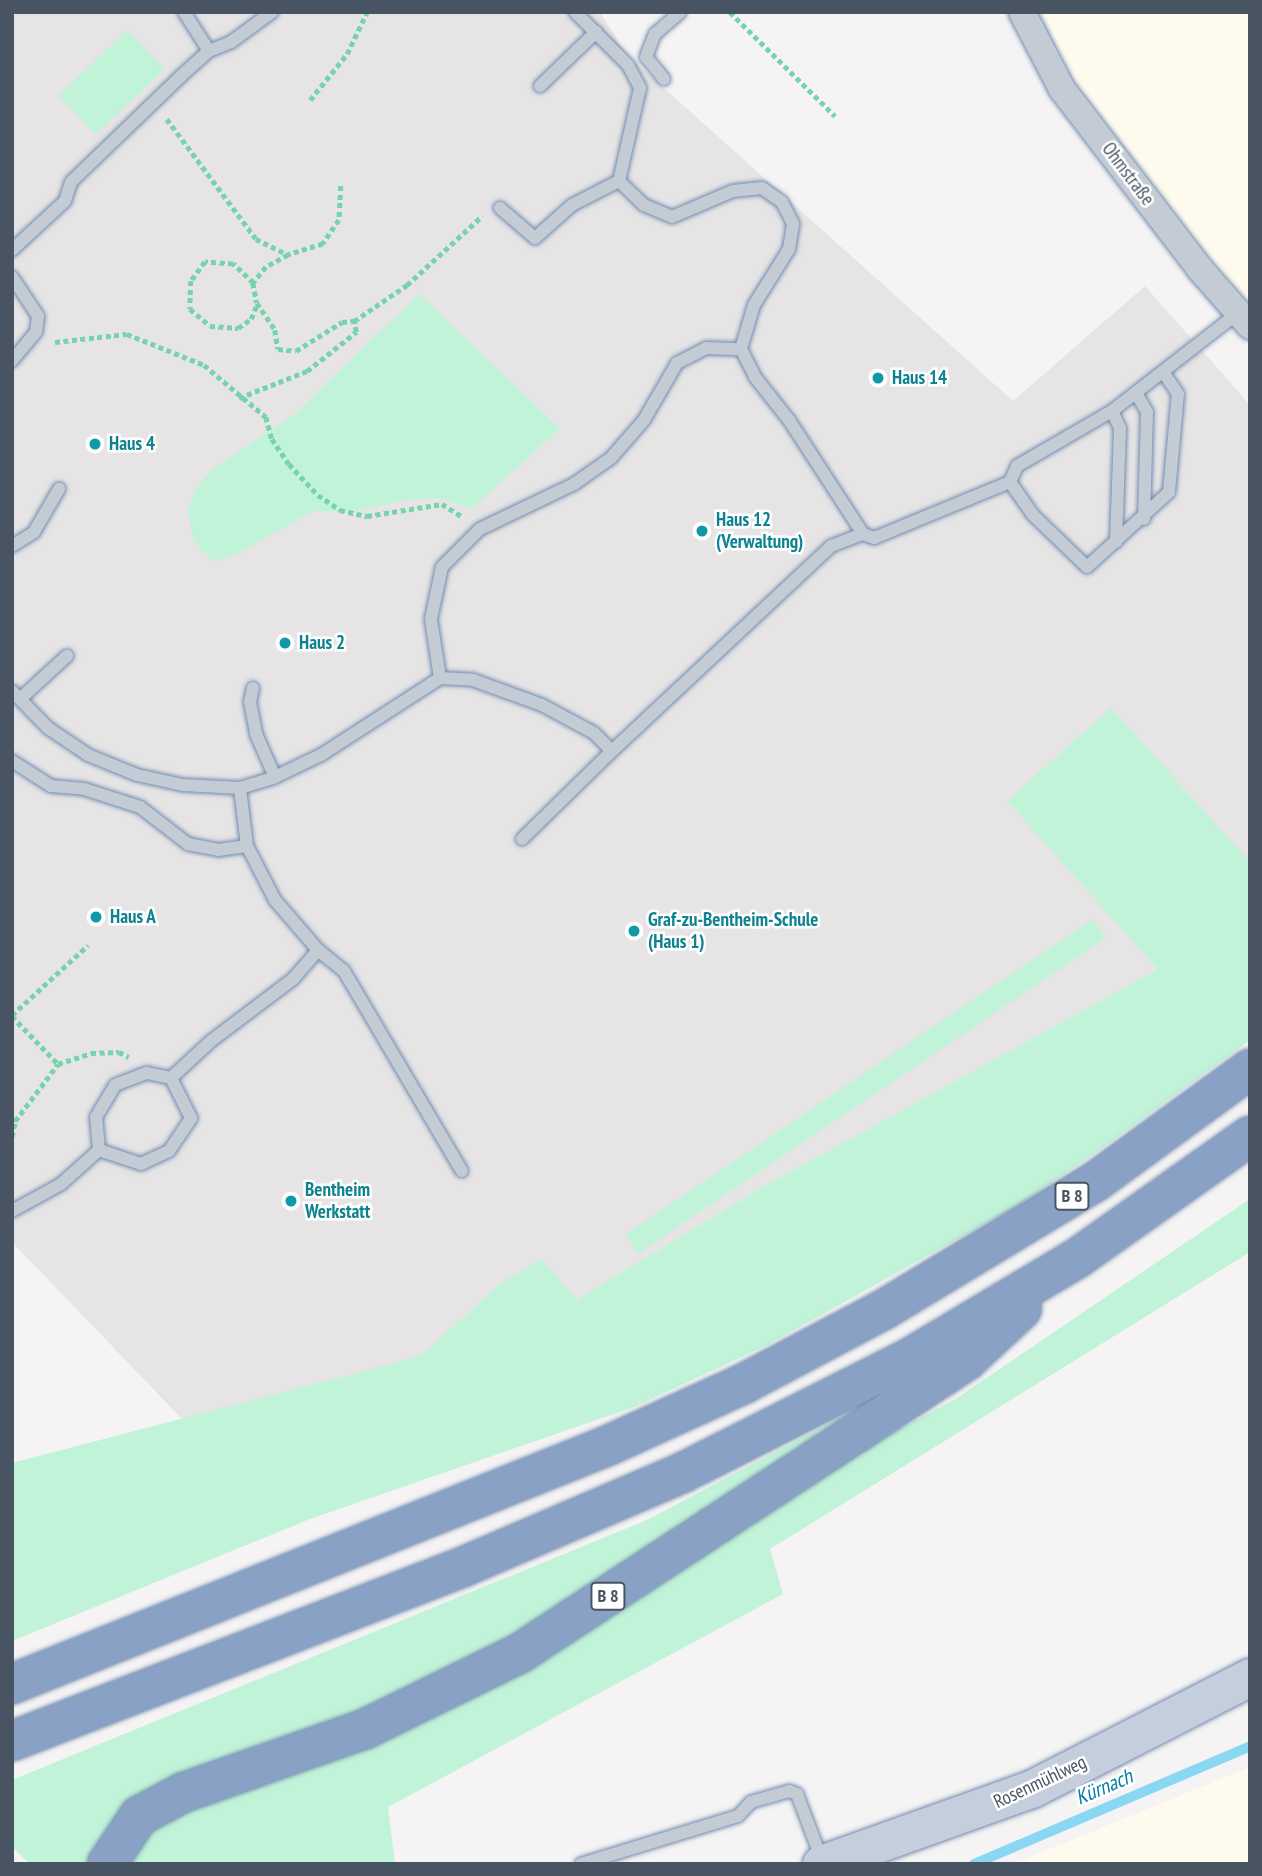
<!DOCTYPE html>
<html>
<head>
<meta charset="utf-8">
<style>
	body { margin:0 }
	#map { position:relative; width:1262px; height:1876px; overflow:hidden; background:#f5f3f3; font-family:"PT Sans Narrow",sans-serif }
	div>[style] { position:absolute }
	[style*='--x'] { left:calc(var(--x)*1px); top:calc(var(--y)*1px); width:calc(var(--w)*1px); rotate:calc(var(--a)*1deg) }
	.commercial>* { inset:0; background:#fefaee }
	.education>* { inset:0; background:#e6e4e5 }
	.green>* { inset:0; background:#c0f3d7; transform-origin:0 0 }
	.stream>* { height:10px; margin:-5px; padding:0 5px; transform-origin:5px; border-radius:5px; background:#8ad7f3 }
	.path>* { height:4.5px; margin-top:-2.25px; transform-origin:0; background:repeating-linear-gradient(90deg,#75d4ab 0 5px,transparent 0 8.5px) }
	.roads { filter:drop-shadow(0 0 2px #738cb0) drop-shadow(0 0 2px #738cb0) }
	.lane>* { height:12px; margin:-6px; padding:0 6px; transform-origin:6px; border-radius:6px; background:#c3ccd5 }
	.street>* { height:26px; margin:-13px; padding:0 13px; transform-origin:13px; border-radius:13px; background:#c3ccd5 }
	.secondary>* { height:37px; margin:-18.5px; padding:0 18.5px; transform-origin:18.5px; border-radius:18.5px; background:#c5cedc }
	.highway>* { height:38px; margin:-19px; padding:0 19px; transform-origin:19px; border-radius:19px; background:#88a1c4 }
	.dots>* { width:19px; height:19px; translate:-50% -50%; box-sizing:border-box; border:4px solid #fff; border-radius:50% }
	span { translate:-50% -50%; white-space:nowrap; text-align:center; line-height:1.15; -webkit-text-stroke:5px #fff; paint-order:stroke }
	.shield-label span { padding:2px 5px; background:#fff; border:2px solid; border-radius:5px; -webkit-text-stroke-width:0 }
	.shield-label { font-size:18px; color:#495462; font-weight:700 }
	.street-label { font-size:19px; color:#495462 }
	.culture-label { font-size:19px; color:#0d838f; font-weight:700 }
	.left { translate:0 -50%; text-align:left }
	.water-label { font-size:21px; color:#047daa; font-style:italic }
	.frame { position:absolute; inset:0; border:14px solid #495462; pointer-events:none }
</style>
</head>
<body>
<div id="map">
	<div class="commercial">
		<i style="clip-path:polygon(1044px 12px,1250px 12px,1250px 316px,1068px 79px)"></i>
		<i style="clip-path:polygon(1250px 1767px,1250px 1864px,1013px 1864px)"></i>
	</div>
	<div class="education">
		<i style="clip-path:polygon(12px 12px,600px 12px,626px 54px,1013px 401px,1145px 286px,1250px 405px,1250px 886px,1153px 972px,761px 1188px,576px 1300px,501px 1283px,422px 1356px,185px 1422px,12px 1242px)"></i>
	</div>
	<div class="green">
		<i style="left:127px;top:30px;width:54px;height:95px;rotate:46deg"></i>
		<i style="clip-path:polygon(419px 294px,560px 429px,471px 509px,441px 498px,402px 500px,363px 510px,311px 512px,241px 552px,214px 562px,193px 541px,188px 512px,194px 491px,214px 468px,295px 414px)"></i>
		<i style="clip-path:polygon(1111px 708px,1250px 862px,1250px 1040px,1094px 1154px,1011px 1209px,767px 1345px,634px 1407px,310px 1519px,12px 1641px,12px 1463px,421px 1356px,501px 1283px,542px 1259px,576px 1300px,761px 1188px,1153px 972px,1157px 968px,1007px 801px)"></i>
		<i style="left:1093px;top:919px;width:23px;height:564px;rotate:56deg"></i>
		<i style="clip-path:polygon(1250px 1199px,1250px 1252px,770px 1549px,783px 1594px,388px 1807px,395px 1864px,121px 1864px,159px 1819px,248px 1785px,957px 1398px)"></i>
		<i style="clip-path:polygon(890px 1391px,513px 1639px,89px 1864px,30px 1864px,12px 1847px,12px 1780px,647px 1520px)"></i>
	</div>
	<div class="stream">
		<i style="--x:974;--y:1864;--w:300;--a:-23.1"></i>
	</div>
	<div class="path">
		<i style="--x:730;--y:12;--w:148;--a:44.7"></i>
		<i style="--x:310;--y:100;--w:59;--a:-51.2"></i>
		<i style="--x:347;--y:54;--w:47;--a:-64.5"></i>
		<i style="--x:167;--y:119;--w:149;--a:53.4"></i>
		<i style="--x:256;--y:239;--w:34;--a:26"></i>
		<i style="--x:341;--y:186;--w:34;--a:93"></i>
		<i style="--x:339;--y:220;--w:29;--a:124"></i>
		<i style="--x:323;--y:244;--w:37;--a:163"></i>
		<i style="--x:288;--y:255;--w:25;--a:151"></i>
		<i style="--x:266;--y:267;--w:21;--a:129"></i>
		<i style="--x:253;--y:283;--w:20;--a:79"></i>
		<i style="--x:257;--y:303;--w:32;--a:56"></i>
		<i style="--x:275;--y:330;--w:19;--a:81"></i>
		<i style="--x:278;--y:349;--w:18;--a:6"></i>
		<i style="--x:296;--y:351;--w:54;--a:-32.2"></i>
		<i style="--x:342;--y:322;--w:12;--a:-5"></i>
		<i style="--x:354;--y:321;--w:64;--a:-34.2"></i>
		<i style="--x:407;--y:285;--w:102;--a:-42.6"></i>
		<i style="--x:253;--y:283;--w:28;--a:-136"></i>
		<i style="--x:233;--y:264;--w:28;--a:-176"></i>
		<i style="--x:205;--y:262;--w:24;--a:126"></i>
		<i style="--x:191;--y:281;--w:28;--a:92"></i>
		<i style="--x:190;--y:309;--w:26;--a:40"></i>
		<i style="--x:210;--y:326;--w:28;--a:4"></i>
		<i style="--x:238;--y:328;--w:16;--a:-35"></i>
		<i style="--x:251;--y:319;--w:16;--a:-68"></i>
		<i style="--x:55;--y:342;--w:72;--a:-6.3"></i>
		<i style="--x:127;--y:334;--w:83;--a:21.9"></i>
		<i style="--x:204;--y:365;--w:81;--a:40"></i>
		<i style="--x:266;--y:417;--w:23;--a:75"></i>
		<i style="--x:272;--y:439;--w:30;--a:56"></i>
		<i style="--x:289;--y:464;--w:42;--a:46.9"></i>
		<i style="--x:318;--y:495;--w:27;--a:34"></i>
		<i style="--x:340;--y:510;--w:28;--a:13"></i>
		<i style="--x:367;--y:516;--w:76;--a:-9.1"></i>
		<i style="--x:442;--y:504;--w:25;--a:32"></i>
		<i style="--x:239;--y:398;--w:73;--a:-21.7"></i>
		<i style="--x:307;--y:371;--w:63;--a:-38.5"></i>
		<i style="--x:356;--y:332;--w:11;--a:-100"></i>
		<i style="--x:12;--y:1015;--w:103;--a:-42.6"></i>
		<i style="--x:12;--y:1016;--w:66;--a:46.2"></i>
		<i style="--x:12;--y:1119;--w:4;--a:34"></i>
		<i style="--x:15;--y:1121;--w:71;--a:-53"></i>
		<i style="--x:58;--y:1064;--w:35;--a:-18"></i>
		<i style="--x:91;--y:1053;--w:28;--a:-2"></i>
		<i style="--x:119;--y:1052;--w:11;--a:27"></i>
		<i style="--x:12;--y:1137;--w:16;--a:-79"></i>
	</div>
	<div class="roads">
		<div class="lane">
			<i style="--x:184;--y:12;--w:46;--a:57.3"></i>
			<i style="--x:575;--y:12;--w:75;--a:45"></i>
			<i style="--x:628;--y:65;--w:26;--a:62"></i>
			<i style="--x:640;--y:88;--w:95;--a:102.7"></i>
			<i style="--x:619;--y:181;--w:35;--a:44"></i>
			<i style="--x:644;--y:205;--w:30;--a:23"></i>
			<i style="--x:672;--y:217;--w:66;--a:-23.1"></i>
			<i style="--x:733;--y:191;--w:29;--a:-6"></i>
			<i style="--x:762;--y:188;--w:24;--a:35"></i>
			<i style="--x:782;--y:202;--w:25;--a:63"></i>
			<i style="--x:793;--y:224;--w:25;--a:99"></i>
			<i style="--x:789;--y:249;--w:66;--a:122"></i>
			<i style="--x:754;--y:305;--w:46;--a:106.5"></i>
			<i style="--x:741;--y:349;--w:31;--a:63"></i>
			<i style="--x:755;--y:377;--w:55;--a:51.7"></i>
			<i style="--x:789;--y:420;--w:136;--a:57"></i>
			<i style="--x:863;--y:534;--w:12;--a:20"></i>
			<i style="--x:874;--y:538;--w:147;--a:-22.4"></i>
			<i style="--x:1010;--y:482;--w:17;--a:-66"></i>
			<i style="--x:1017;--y:466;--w:110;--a:-30.1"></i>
			<i style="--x:1112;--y:411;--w:160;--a:-37.9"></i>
			<i style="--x:664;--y:79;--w:28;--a:-129"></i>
			<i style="--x:646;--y:57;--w:25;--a:-69"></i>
			<i style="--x:655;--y:34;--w:33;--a:-41"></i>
			<i style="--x:540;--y:86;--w:78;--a:-44"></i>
			<i style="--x:500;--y:208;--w:46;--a:40.6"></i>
			<i style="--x:535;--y:238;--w:50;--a:-41.7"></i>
			<i style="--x:572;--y:205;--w:53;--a:-27.1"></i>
			<i style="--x:12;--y:250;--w:72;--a:-42.8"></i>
			<i style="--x:65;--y:201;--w:20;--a:-72"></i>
			<i style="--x:71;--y:182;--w:153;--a:-43.9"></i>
			<i style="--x:181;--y:76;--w:38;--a:-42"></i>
			<i style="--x:209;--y:51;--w:24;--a:-22"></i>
			<i style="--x:231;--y:42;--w:51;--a:-36.2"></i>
			<i style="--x:12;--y:277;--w:47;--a:56.3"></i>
			<i style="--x:38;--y:316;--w:16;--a:97"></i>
			<i style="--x:36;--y:332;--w:38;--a:130"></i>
			<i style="--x:1136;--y:393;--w:22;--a:60"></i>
			<i style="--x:1147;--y:412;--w:107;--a:91.6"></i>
			<i style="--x:1112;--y:411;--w:19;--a:65"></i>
			<i style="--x:1120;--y:428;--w:114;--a:92"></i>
			<i style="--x:1010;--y:482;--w:39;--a:55"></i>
			<i style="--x:1032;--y:514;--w:76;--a:43.9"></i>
			<i style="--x:1087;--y:567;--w:111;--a:-42.4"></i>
			<i style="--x:1169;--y:492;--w:98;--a:-84.8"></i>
			<i style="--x:1178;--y:394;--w:27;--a:-124"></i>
			<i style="--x:12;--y:546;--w:26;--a:-32"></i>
			<i style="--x:34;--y:532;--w:50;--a:-59.8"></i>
			<i style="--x:440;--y:678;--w:60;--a:-98.7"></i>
			<i style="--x:431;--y:619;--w:53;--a:-78.1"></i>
			<i style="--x:442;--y:567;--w:54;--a:-45"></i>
			<i style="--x:480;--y:529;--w:104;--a:-25.6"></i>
			<i style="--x:574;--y:484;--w:45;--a:-35.1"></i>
			<i style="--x:611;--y:458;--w:50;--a:-49"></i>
			<i style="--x:644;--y:420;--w:66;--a:-59.9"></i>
			<i style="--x:677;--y:363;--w:33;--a:-27"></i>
			<i style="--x:706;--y:348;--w:35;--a:2"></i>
			<i style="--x:253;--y:688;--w:14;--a:102"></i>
			<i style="--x:250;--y:702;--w:33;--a:79"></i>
			<i style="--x:256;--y:734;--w:47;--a:66.2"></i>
			<i style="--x:12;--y:691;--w:52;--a:45.8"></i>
			<i style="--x:48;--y:728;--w:48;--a:34"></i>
			<i style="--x:88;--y:755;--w:53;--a:22.2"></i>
			<i style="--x:137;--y:775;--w:47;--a:12.3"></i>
			<i style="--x:183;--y:785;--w:57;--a:3"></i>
			<i style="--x:240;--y:788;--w:37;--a:-17"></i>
			<i style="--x:275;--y:777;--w:51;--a:-25.6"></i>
			<i style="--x:321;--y:755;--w:142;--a:-32.9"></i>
			<i style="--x:440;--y:678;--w:33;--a:3"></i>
			<i style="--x:473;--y:680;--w:73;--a:19.9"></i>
			<i style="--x:542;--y:705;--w:59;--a:28.3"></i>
			<i style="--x:594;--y:733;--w:25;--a:45"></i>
			<i style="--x:612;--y:751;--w:300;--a:-43.1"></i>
			<i style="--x:831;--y:546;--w:34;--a:-21"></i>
			<i style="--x:20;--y:699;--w:64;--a:-42.5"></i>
			<i style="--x:12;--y:761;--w:46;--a:32.7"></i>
			<i style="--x:51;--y:786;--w:33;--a:5"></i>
			<i style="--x:84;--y:789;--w:59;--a:17.8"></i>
			<i style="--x:140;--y:807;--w:61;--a:37.6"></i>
			<i style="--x:188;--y:844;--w:31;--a:11"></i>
			<i style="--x:218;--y:850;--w:29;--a:-8"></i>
			<i style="--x:522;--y:839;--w:126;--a:-44.4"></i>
			<i style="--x:318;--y:950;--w:33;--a:39"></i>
			<i style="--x:344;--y:971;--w:232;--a:59.5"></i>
			<i style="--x:99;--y:1150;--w:44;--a:18.4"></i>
			<i style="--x:141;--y:1164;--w:31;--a:-25"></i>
			<i style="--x:169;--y:1151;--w:40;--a:-56"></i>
			<i style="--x:191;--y:1118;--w:45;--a:-116.6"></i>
			<i style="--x:12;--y:1211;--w:56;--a:-28.9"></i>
			<i style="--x:61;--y:1184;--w:51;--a:-41.8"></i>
			<i style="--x:99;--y:1150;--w:33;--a:-95"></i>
			<i style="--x:96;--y:1117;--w:37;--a:-59"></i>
			<i style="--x:115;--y:1085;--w:34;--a:-21"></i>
			<i style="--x:147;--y:1073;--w:25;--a:12"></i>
			<i style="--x:171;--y:1078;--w:54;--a:-42.8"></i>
			<i style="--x:211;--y:1041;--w:103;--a:-37.1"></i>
			<i style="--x:293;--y:979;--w:38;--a:-49"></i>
			<i style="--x:318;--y:950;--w:66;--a:-130.7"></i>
			<i style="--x:275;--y:900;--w:61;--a:-117.4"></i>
			<i style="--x:247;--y:846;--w:58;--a:-96.9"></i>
			<i style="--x:581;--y:1864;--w:164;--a:-17"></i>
			<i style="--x:738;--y:1816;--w:19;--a:-47"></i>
			<i style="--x:751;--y:1802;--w:40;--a:-16"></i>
			<i style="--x:789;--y:1791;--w:9;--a:21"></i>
			<i style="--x:797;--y:1794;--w:71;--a:69.3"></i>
		</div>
		<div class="street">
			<i style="--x:1022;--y:12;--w:87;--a:62.5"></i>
			<i style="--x:1062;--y:89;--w:227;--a:52.5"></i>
			<i style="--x:1200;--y:269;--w:76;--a:48.7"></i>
		</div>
		<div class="secondary">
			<i style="--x:821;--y:1864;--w:223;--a:-19.7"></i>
			<i style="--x:1031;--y:1789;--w:246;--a:-27.1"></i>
		</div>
		<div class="highway">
			<i style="--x:12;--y:1684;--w:641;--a:-21.8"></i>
			<i style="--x:607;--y:1446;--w:152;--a:-24.5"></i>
			<i style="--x:745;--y:1383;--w:158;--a:-27.9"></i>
			<i style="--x:885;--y:1309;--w:245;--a:-31.2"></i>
			<i style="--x:1095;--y:1182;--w:192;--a:-36.1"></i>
			<i style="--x:12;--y:1741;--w:486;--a:-21.1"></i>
			<i style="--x:465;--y:1566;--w:236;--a:-23.2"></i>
			<i style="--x:682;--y:1473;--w:253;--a:-26.8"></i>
			<i style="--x:908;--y:1359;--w:196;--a:-30.8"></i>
			<i style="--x:1076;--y:1259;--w:213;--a:-35.3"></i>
			<i style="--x:107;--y:1864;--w:58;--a:-56.3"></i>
			<i style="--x:139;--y:1816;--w:49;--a:-28.1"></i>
			<i style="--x:182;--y:1793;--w:194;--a:-19.3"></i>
			<i style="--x:365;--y:1729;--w:173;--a:-26.1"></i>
			<i style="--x:520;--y:1653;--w:533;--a:-33.21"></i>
			<i style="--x:966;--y:1361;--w:76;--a:-42.9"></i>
		</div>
	</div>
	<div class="dots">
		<i style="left:878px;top:378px;background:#0f9aa8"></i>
		<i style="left:95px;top:444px;background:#0f9aa8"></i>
		<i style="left:702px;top:531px;background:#0f9aa8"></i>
		<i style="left:285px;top:643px;background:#0f9aa8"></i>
		<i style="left:96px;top:917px;background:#0f9aa8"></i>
		<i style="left:634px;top:931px;background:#0f9aa8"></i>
		<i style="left:291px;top:1201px;background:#0f9aa8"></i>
	</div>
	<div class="shield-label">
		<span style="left:1072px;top:1196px">B 8</span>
		<span style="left:608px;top:1596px">B 8</span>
	</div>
	<div class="street-label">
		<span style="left:1128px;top:174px;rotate:53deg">Ohmstraße</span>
		<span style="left:1040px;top:1782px;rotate:-25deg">Rosenmühlweg</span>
	</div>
	<div class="culture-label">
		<span class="left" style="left:892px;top:378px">Haus 14</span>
		<span class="left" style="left:109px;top:444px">Haus 4</span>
		<span class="left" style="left:716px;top:531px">Haus 12<br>(Verwaltung)</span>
		<span class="left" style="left:299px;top:643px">Haus 2</span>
		<span class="left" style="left:110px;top:917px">Haus A</span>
		<span class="left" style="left:648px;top:931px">Graf-zu-Bentheim-Schule<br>(Haus 1)</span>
		<span class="left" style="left:305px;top:1201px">Bentheim<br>Werkstatt</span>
	</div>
	<div class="water-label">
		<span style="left:1104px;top:1787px;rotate:-23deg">Kürnach</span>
	</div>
	<div class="frame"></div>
</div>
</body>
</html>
